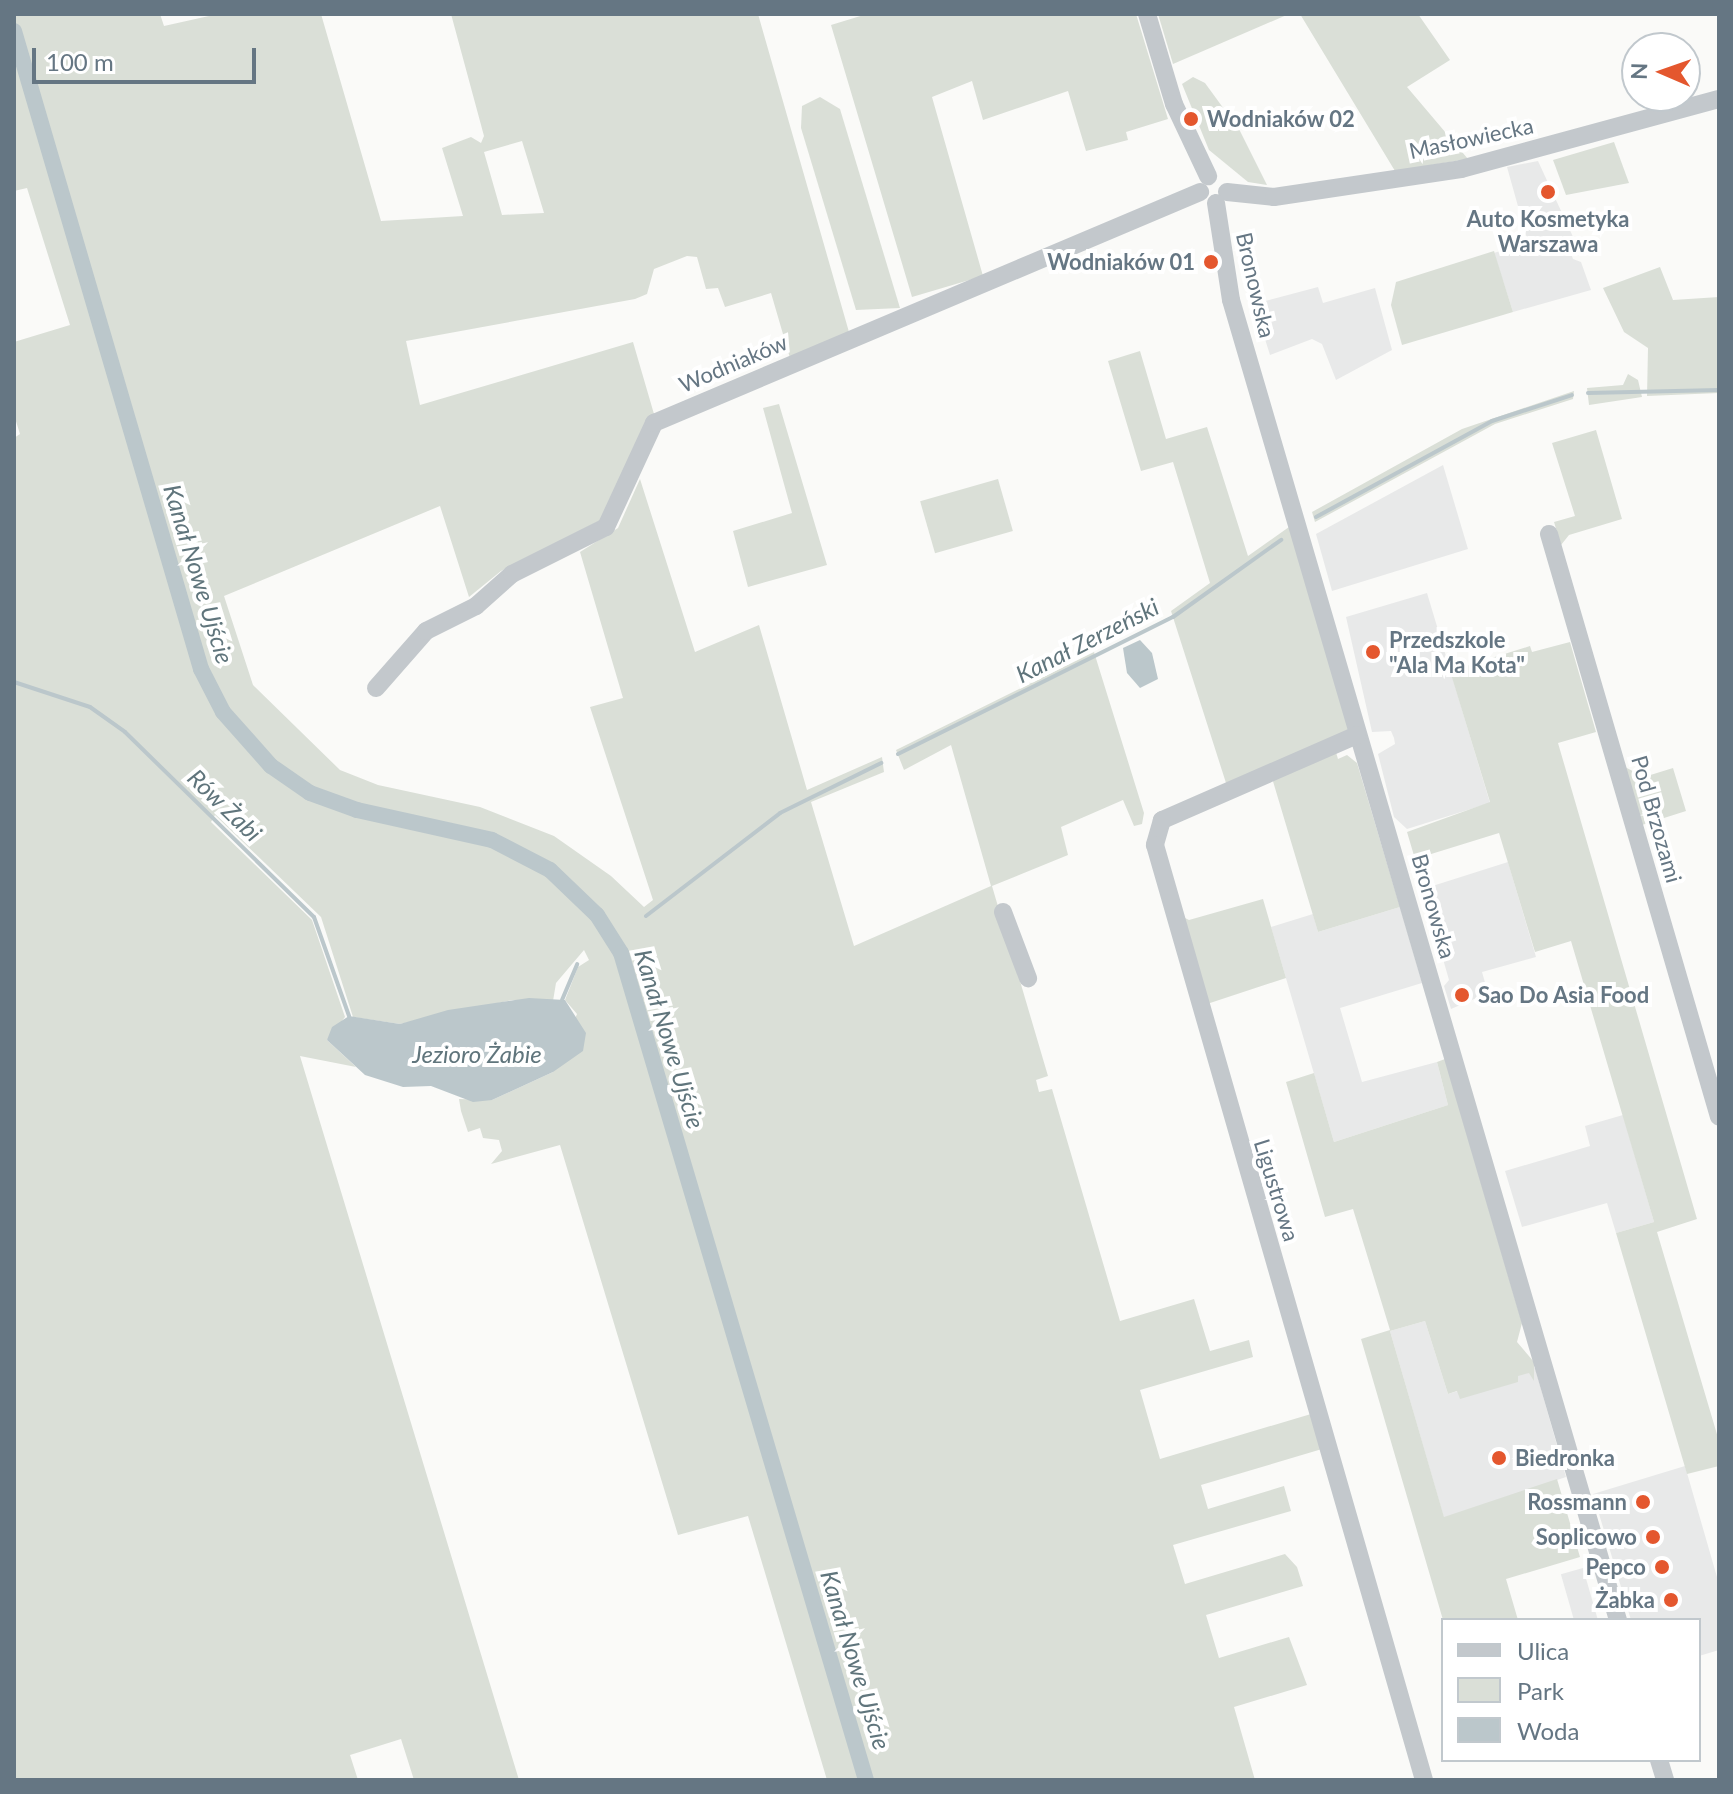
<!DOCTYPE html>
<html>
<head>
<meta charset="utf-8">
<style>
	body { margin:0 }
	#map { position:relative; width:1733px; height:1794px; overflow:hidden; background:#fafaf8; font-family:Lato,sans-serif }
	div>[style] { position:absolute }
	[style*='--x'] { left:calc(var(--x)*1px); top:calc(var(--y)*1px); width:calc(var(--w)*1px); rotate:calc(var(--a)*1deg) }
	.built>* { inset:0; background:#e8e9e9; transform-origin:0 0 }
	.green>* { inset:0; background:#dadfd7; transform-origin:0 0 }
	.water>* { inset:0; background:#bbc7cb }
	.stream>* { height:4px; margin:-2px; padding:0 2px; transform-origin:2px; border-radius:2px; background:#bbc7cb }
	.canal>* { height:16px; margin:-8px; padding:0 8px; transform-origin:8px; border-radius:8px; background:#bbc7cb }
	.minor>* { height:18px; margin:-9px; padding:0 9px; transform-origin:9px; border-radius:9px; background:#c3c8cc }
	.dots>* { width:22px; height:22px; translate:-50% -50%; box-sizing:border-box; border:4px solid #fff; border-radius:50% }
	span { translate:-50% -50%; white-space:nowrap; text-align:center; line-height:1.15; -webkit-text-stroke:8px #fff; paint-order:stroke }
	.poi-label { font-size:22px; color:#657683; font-weight:700 }
	.left { translate:0 -50%; text-align:left }
	.right { translate:-100% -50%; text-align:right }
	.street-label { font-size:22px; color:#657683 }
	.water-label { font-size:24px; color:#60757c; font-style:italic }
	.frame { position:absolute; inset:0; border:16px solid #657683; pointer-events:none }
	.legend { position:absolute; left:1441px; top:1618px; width:260px; height:144px; box-sizing:border-box; background:#fff; border:2px solid #c1c8cd; margin:0; padding:10px 14px; list-style:none; font-size:24px; color:#657683 }
	.legend li { display:flex; align-items:center; gap:16px; height:40px }
	.legend b { width:40px; border:2px solid #c1c8cd }
	.north { position:absolute; left:1621px; top:32px; width:80px; height:80px; box-sizing:border-box; background:#fff; border:2px solid #c1c8cd; border-radius:50%; rotate:272deg; font-size:22px; font-weight:700; line-height:32px; text-align:center; color:#657683 }
	.north::after { content:''; display:block; margin:auto; width:28px; height:36px; background:#e4572e; clip-path:polygon(50% 0,100% 100%,50% 72%,0 100%) }
	.scale { position:absolute; left:32px; top:48px; width:224px; height:36px; box-sizing:border-box; border:4px solid #657683; border-top:0; padding-left:10px; font-size:24px; line-height:28px; white-space:nowrap; color:#657683; -webkit-text-stroke:6px #fff; paint-order:stroke }
</style>
</head>
<body>
<div id="map">
	<div class="built">
		<i style="clip-path:polygon(1538px 161px,1574px 239px,1569px 248px,1573px 259px,1581px 262px,1591px 290px,1513px 312px,1494px 253px,1528px 242px,1507px 167px)"></i>
		<i style="clip-path:polygon(1318px 287px,1323px 303px,1375px 288px,1392px 350px,1336px 380px,1322px 344px,1312px 339px,1270px 355px,1254px 304px)"></i>
		<i style="clip-path:polygon(1443px 465px,1468px 549px,1332px 591px,1316px 534px)"></i>
		<i style="clip-path:polygon(1427px 593px,1490px 803px,1407px 829px,1394px 817px,1378px 754px,1395px 744px,1394px 738px,1391px 731px,1372px 732px,1346px 617px)"></i>
		<i style="clip-path:polygon(1508px 862px,1536px 957px,1482px 972px,1488px 993px,1451px 1009px,1444px 986px,1449px 980px,1423px 889px)"></i>
		<i style="clip-path:polygon(1400px 907px,1422px 983px,1340px 1008px,1362px 1082px,1437px 1062px,1448px 1105px,1334px 1142px,1271px 927px,1313px 914px,1318px 932px)"></i>
		<i style="clip-path:polygon(1623px 1115px,1654px 1222px,1616px 1233px,1607px 1203px,1522px 1227px,1505px 1171px,1590px 1146px,1585px 1126px)"></i>
		<i style="clip-path:polygon(1425px 1321px,1448px 1394px,1535px 1368px,1566px 1477px,1444px 1518px,1390px 1331px)"></i>
		<i style="clip-path:polygon(1685px 1466px,1719px 1584px,1719px 1650px,1699px 1656px,1699px 1620px,1631px 1620px,1593px 1494px)"></i>
		<i style="left:1583px;top:1568px;width:54px;height:23px;rotate:74deg"></i>
	</div>
	<div class="green">
		<i style="clip-path:polygon(evenodd,14px 14px,160px 14px,164px 26px,218px 14px,321px 14px,381px 221px,463px 216px,442px 148px,471px 137px,481px 143px,484px 136px,451px 14px,758px 14px,849px 332px,790px 358px,771px 293px,725px 307px,718px 288px,706px 289px,697px 257px,687px 256px,654px 269px,647px 294px,635px 299px,406px 341px,420px 405px,633px 342px,654px 414px,605px 518px,501px 571px,469px 597px,440px 506px,224px 596px,253px 685px,340px 770px,378px 785px,480px 807px,554px 836px,611px 876px,644px 907px,653px 900px,590px 707px,623px 698px,580px 552px,618px 528px,640px 479px,695px 652px,759px 625px,807px 790px,882px 757px,884px 772px,811px 802px,854px 946px,991px 886px,951px 745px,904px 770px,896px 750px,1094px 652px,1144px 813px,1142px 824px,1134px 826px,1123px 800px,1061px 827px,1068px 855px,992px 886px,1048px 1076px,1036px 1080px,1039px 1092px,1052px 1089px,1120px 1321px,1194px 1299px,1210px 1351px,1249px 1340px,1253px 1357px,1140px 1390px,1160px 1459px,1311px 1414px,1322px 1449px,1201px 1485px,1208px 1509px,1284px 1486px,1291px 1511px,1173px 1545px,1185px 1584px,1285px 1554px,1297px 1567px,1303px 1586px,1206px 1615px,1219px 1658px,1289px 1637px,1307px 1685px,1234px 1707px,1255px 1780px,827px 1780px,748px 1516px,678px 1535px,560px 1145px,491px 1164px,502px 1151px,499px 1140px,483px 1138px,480px 1128px,468px 1132px,461px 1111px,459px 1099px,492px 1100px,553px 1072px,577px 1014px,565px 1000px,578px 967px,589px 960px,584px 950px,556px 983px,553px 1001px,512px 1000px,400px 1024px,353px 1017px,321px 917px,215px 815px,211px 822px,312px 920px,345px 1017px,327px 1040px,356px 1067px,300px 1056px,519px 1780px,414px 1780px,401px 1739px,350px 1755px,358px 1780px,14px 1780px,14px 438px,20px 434px,14px 415px,14px 342px,70px 325px,27px 188px,14px 191px,14px 14px,522px 141px,544px 213px,502px 215px,484px 152px,522px 141px)"></i>
		<i style="clip-path:polygon(867px 14px,1136px 14px,1168px 119px,1126px 132px,1128px 140px,1086px 151px,1068px 91px,983px 120px,972px 81px,932px 97px,983px 276px,912px 297px,831px 25px)"></i>
		<i style="clip-path:polygon(1158px 14px,1289px 14px,1173px 64px)"></i>
		<i style="clip-path:polygon(1300px 14px,1418px 14px,1450px 60px,1407px 87px,1468px 159px,1395px 171px)"></i>
		<i style="clip-path:polygon(1193px 77px,1205px 83px,1240px 131px,1267px 185px,1248px 182px,1209px 150px,1182px 84px)"></i>
		<i style="clip-path:polygon(820px 97px,840px 109px,900px 308px,856px 310px,801px 128px,802px 106px)"></i>
		<i style="clip-path:polygon(1614px 142px,1629px 183px,1566px 195px,1553px 160px)"></i>
		<i style="clip-path:polygon(1494px 251px,1513px 312px,1402px 345px,1391px 305px,1396px 282px)"></i>
		<i style="clip-path:polygon(1660px 267px,1673px 300px,1719px 297px,1719px 393px,1647px 396px,1648px 348px,1624px 332px,1603px 288px)"></i>
		<i style="clip-path:polygon(1140px 351px,1166px 439px,1207px 427px,1248px 556px,1289px 527px,1349px 731px,1226px 783px,1171px 611px,1210px 583px,1173px 462px,1141px 471px,1108px 361px)"></i>
		<i style="clip-path:polygon(1628px 374px,1638px 380px,1642px 397px,1589px 405px,1587px 388px,1623px 385px)"></i>
		<i style="clip-path:polygon(1574px 391px,1573px 399px,1495px 424px,1315px 522px,1312px 512px,1462px 429px)"></i>
		<i style="clip-path:polygon(779px 404px,827px 565px,748px 587px,733px 531px,792px 513px,763px 408px)"></i>
		<i style="clip-path:polygon(1596px 430px,1622px 519px,1569px 535px,1561px 545px,1554px 522px,1575px 516px,1552px 443px)"></i>
		<i style="left:998px;top:479px;width:54px;height:81px;rotate:74deg"></i>
		<i style="clip-path:polygon(1570px 642px,1596px 732px,1558px 743px,1697px 1219px,1657px 1232px,1719px 1441px,1719px 1466px,1687px 1474px,1616px 1233px,1654px 1222px,1571px 941px,1535px 952px,1499px 833px,1415px 859px,1407px 832px,1490px 802px,1450px 671px,1530px 646px,1532px 652px)"></i>
		<i style="clip-path:polygon(1335px 749px,1338px 759px,1347px 755px,1357px 763px,1400px 907px,1318px 932px,1272px 778px)"></i>
		<i style="clip-path:polygon(1625px 767px,1644px 777px,1673px 768px,1686px 811px,1642px 825px)"></i>
		<i style="clip-path:polygon(1263px 899px,1286px 978px,1204px 1005px,1181px 916px,1189px 920px)"></i>
		<i style="clip-path:polygon(1445px 1059px,1522px 1323px,1517px 1342px,1534px 1362px,1534px 1381px,1529px 1373px,1518px 1376px,1518px 1382px,1460px 1399px,1457px 1391px,1448px 1394px,1425px 1321px,1390px 1331px,1444px 1517px,1557px 1479px,1580px 1557px,1506px 1579px,1518px 1620px,1443px 1620px,1361px 1339px,1390px 1330px,1353px 1209px,1325px 1217px,1286px 1082px,1314px 1073px,1334px 1142px,1448px 1105px,1437px 1062px)"></i>
	</div>
	<div class="water">
		<i style="clip-path:polygon(1140px 640px,1152px 653px,1158px 679px,1140px 688px,1127px 673px,1123px 648px)"></i>
		<i style="clip-path:polygon(529px 998px,565px 1000px,586px 1033px,583px 1051px,553px 1072px,492px 1100px,473px 1102px,431px 1086px,403px 1087px,365px 1075px,327px 1040px,332px 1027px,349px 1016px,400px 1024px,448px 1010px)"></i>
	</div>
	<div class="stream">
		<i style="--x:1588;--y:393;--w:131;--a:-1.3"></i>
		<i style="--x:1316;--y:517;--w:200;--a:-28.6"></i>
		<i style="--x:1492;--y:421;--w:84;--a:-18"></i>
		<i style="--x:14;--y:682;--w:80;--a:18.2"></i>
		<i style="--x:90;--y:707;--w:43;--a:35.5"></i>
		<i style="--x:125;--y:732;--w:264;--a:44.4"></i>
		<i style="--x:314;--y:917;--w:105;--a:70.5"></i>
		<i style="--x:898;--y:754;--w:307;--a:-26.5"></i>
		<i style="--x:1173;--y:617;--w:133;--a:-35.5"></i>
		<i style="--x:646;--y:916;--w:169;--a:-37.5"></i>
		<i style="--x:780;--y:813;--w:113;--a:-26.3"></i>
		<i style="--x:562;--y:1000;--w:39;--a:-67"></i>
	</div>
	<div class="canal">
		<i style="--x:14;--y:31;--w:665;--a:73.66"></i>
		<i style="--x:201;--y:669;--w:48;--a:62.9"></i>
		<i style="--x:223;--y:712;--w:72;--a:48.4"></i>
		<i style="--x:271;--y:766;--w:47;--a:34.7"></i>
		<i style="--x:310;--y:793;--w:50;--a:19.9"></i>
		<i style="--x:357;--y:810;--w:138;--a:12.5"></i>
		<i style="--x:492;--y:840;--w:65;--a:27.3"></i>
		<i style="--x:550;--y:870;--w:65;--a:43.8"></i>
		<i style="--x:597;--y:915;--w:45;--a:57.7"></i>
		<i style="--x:621;--y:953;--w:863;--a:73.5"></i>
	</div>
	<div class="minor">
		<i style="--x:1147;--y:14;--w:94;--a:73.3"></i>
		<i style="--x:1174;--y:104;--w:80;--a:64.7"></i>
		<i style="--x:1227;--y:192;--w:47;--a:6.1"></i>
		<i style="--x:1274;--y:197;--w:189;--a:-8.5"></i>
		<i style="--x:1461;--y:169;--w:267;--a:-15.2"></i>
		<i style="--x:1216;--y:203;--w:98;--a:81.2"></i>
		<i style="--x:1231;--y:300;--w:1376;--a:73.66"></i>
		<i style="--x:1549;--y:534;--w:607;--a:73.74"></i>
		<i style="--x:376;--y:688;--w:76;--a:-48.7"></i>
		<i style="--x:426;--y:631;--w:56;--a:-26.6"></i>
		<i style="--x:476;--y:606;--w:48;--a:-41.6"></i>
		<i style="--x:512;--y:574;--w:105;--a:-26.6"></i>
		<i style="--x:606;--y:527;--w:115;--a:-65.2"></i>
		<i style="--x:654;--y:423;--w:593;--a:-22.93"></i>
		<i style="--x:1357;--y:735;--w:213;--a:156.4"></i>
		<i style="--x:1162;--y:820;--w:26;--a:106"></i>
		<i style="--x:1155;--y:845;--w:973;--a:73.95"></i>
		<i style="--x:1003;--y:912;--w:71;--a:69.3"></i>
		<i style="--x:1659;--y:1760;--w:21;--a:73"></i>
	</div>
	<div class="dots">
		<i style="left:1191px;top:119px;background:#e4572e"></i>
		<i style="left:1548px;top:192px;background:#e4572e"></i>
		<i style="left:1211px;top:262px;background:#e4572e"></i>
		<i style="left:1373px;top:652px;background:#e4572e"></i>
		<i style="left:1462px;top:995px;background:#e4572e"></i>
		<i style="left:1499px;top:1458px;background:#e4572e"></i>
		<i style="left:1643px;top:1502px;background:#e4572e"></i>
		<i style="left:1653px;top:1537px;background:#e4572e"></i>
		<i style="left:1662px;top:1567px;background:#e4572e"></i>
		<i style="left:1671px;top:1600px;background:#e4572e"></i>
	</div>
	<div class="poi-label">
		<span class="left" style="left:1207px;top:119px">Wodniaków 02</span>
		<span style="left:1548px;top:231px">Auto Kosmetyka<br>Warszawa</span>
		<span class="right" style="left:1195px;top:262px">Wodniaków 01</span>
		<span class="left" style="left:1389px;top:652px">Przedszkole<br>"Ala Ma Kota"</span>
		<span class="left" style="left:1478px;top:995px">Sao Do Asia Food</span>
		<span class="left" style="left:1515px;top:1458px">Biedronka</span>
		<span class="right" style="left:1627px;top:1502px">Rossmann</span>
		<span class="right" style="left:1637px;top:1537px">Soplicowo</span>
		<span class="right" style="left:1646px;top:1567px">Pepco</span>
		<span class="right" style="left:1655px;top:1600px">Żabka</span>
	</div>
	<div class="street-label">
		<span style="left:1471px;top:138px;rotate:-12deg">Masłowiecka</span>
		<span style="left:1256px;top:285px;rotate:77deg">Bronowska</span>
		<span style="left:733px;top:363px;rotate:-23deg">Wodniaków</span>
		<span style="left:1657px;top:819px;rotate:74deg">Pod Brzozami</span>
		<span style="left:1434px;top:906px;rotate:74deg">Bronowska</span>
		<span style="left:1277px;top:1190px;rotate:73deg">Ligustrowa</span>
	</div>
	<div class="water-label">
		<span style="left:199px;top:574px;rotate:73deg">Kanał Nowe Ujście</span>
		<span style="left:1087px;top:640px;rotate:-27deg">Kanał Zerzeński</span>
		<span style="left:225px;top:805px;rotate:44deg">Rów Żabi</span>
		<span style="left:670px;top:1039px;rotate:73deg">Kanał Nowe Ujście</span>
		<span style="left:477px;top:1054px">Jezioro Żabie</span>
		<span style="left:856px;top:1660px;rotate:73deg">Kanał Nowe Ujście</span>
	</div>
	<div class="frame"></div>
	<ul class="legend">
	<li><b style="height:10px;background:#c3c8cc"></b>Ulica</li>
	<li><b style="height:22px;background:#dadfd7"></b>Park</li>
	<li><b style="height:22px;background:#bbc7cb"></b>Woda</li>
	</ul>
	<div class="north">N</div>
	<div class="scale">100 m</div>
</div>
</body>
</html>
